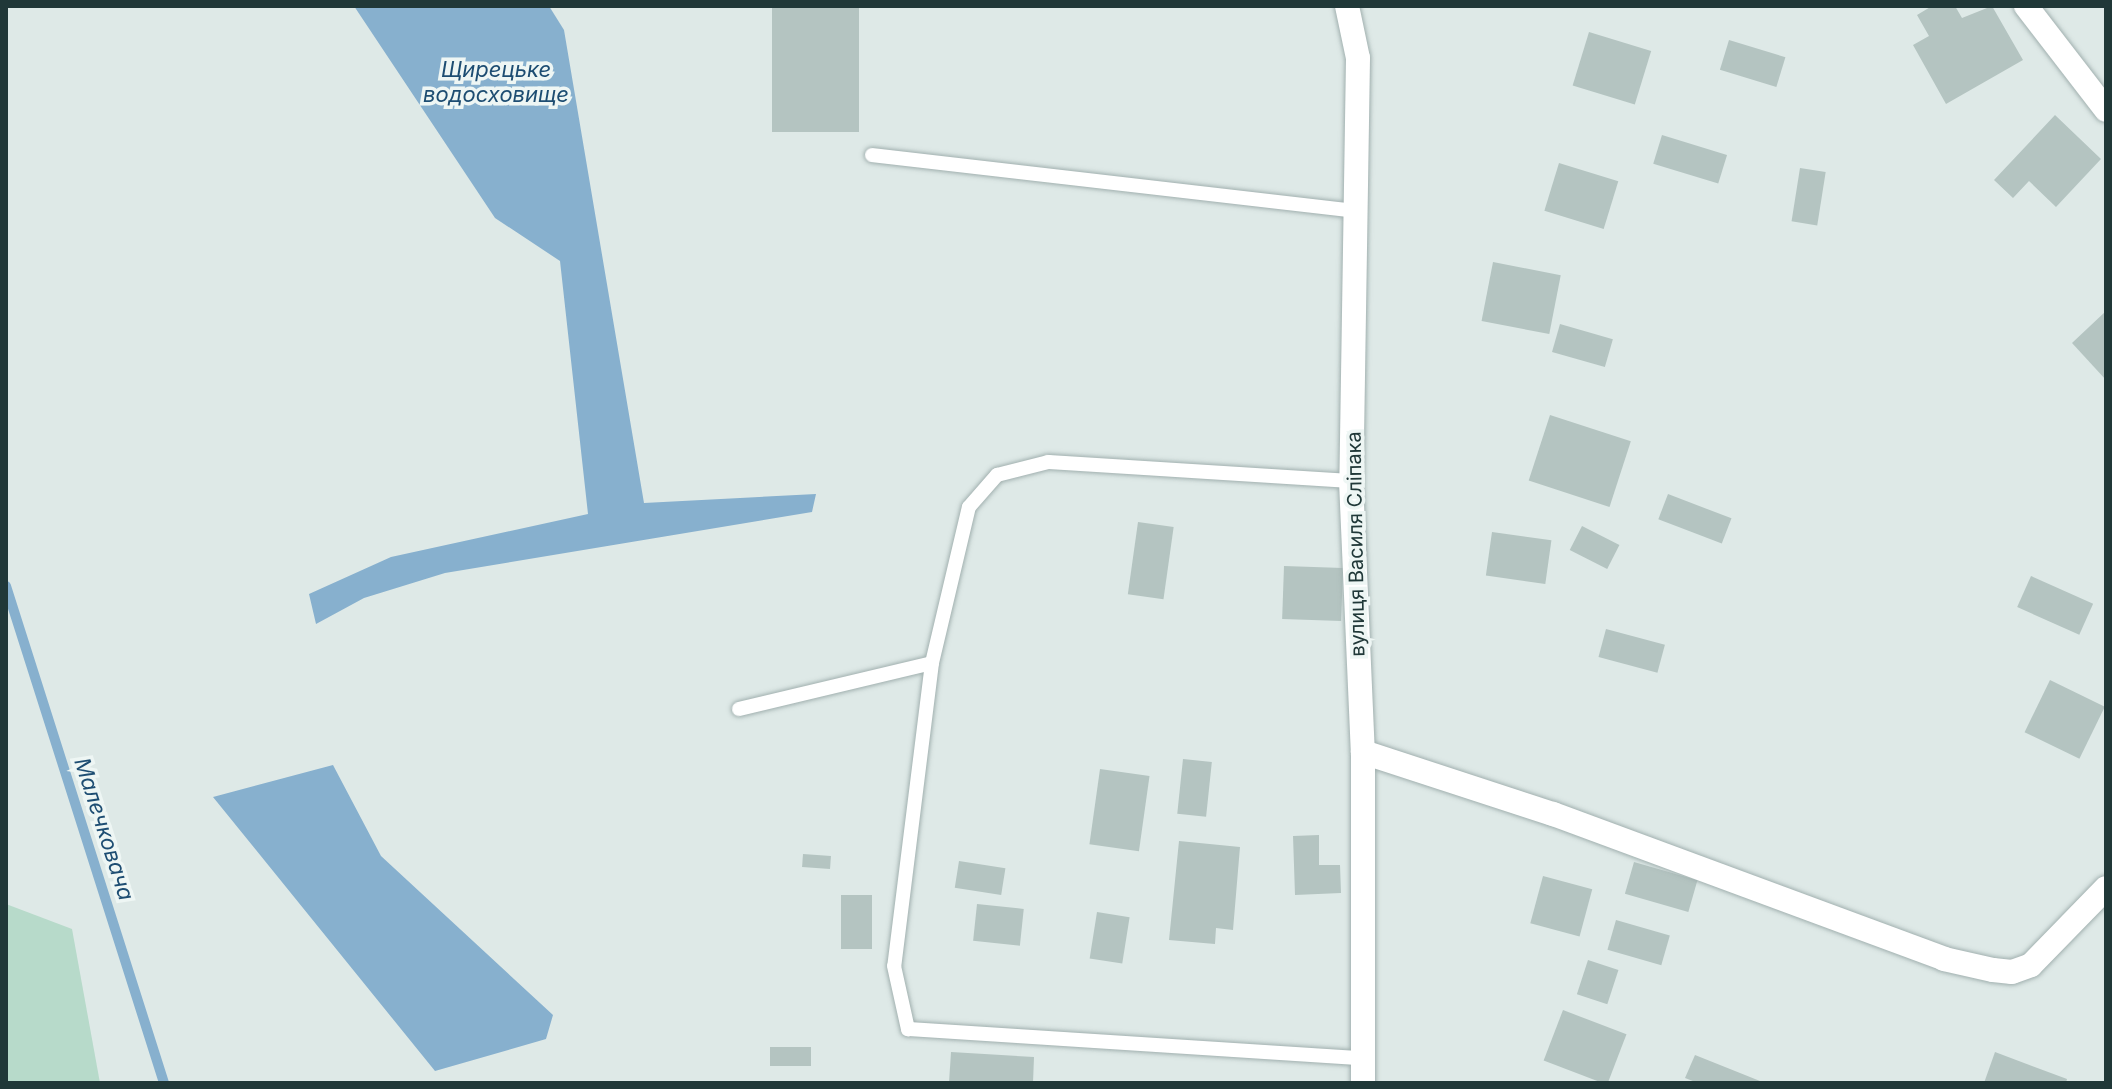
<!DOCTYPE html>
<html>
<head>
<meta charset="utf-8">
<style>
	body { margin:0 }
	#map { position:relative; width:2112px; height:1089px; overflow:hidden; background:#dee9e7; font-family:Inter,sans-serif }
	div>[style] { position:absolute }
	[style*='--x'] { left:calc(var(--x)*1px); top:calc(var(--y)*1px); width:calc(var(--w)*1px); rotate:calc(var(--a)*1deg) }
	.green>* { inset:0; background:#b7daca }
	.water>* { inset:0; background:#87b0ce }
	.stream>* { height:10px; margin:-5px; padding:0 5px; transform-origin:5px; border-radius:5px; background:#87b0ce }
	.building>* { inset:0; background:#b4c4c1; transform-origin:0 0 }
	.roads { filter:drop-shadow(0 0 2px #a1b0af) drop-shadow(0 0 2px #a1b0af) }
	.lane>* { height:14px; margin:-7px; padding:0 7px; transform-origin:7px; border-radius:7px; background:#fff }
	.street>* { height:24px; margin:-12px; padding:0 12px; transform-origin:12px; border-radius:12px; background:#fff }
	span { translate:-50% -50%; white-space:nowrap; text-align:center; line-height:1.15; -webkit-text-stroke:7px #eef6f4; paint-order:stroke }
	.street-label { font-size:20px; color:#203838 }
	.water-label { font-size:22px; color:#1d4d72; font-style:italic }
	.frame { position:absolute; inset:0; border:8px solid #203838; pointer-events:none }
</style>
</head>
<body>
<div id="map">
	<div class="green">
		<i style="clip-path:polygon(6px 904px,72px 929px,100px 1083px,6px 1083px)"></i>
	</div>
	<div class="water">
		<i style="clip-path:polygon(354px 6px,549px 6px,564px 30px,644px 503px,816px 494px,812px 512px,445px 573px,364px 598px,316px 624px,309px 594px,391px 557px,588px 514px,560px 261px,495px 218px)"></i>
		<i style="clip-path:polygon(333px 765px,381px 856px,553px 1015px,546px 1039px,435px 1071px,213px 797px)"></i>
	</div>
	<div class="stream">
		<i style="--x:6;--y:586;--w:522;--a:72.36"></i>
	</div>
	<div class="building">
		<i style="left:772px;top:6px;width:87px;height:126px"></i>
		<i style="clip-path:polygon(1932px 6px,1955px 6px,1962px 18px,1992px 6px,2023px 60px,1946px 104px,1913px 45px,1929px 36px,1917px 15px)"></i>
		<i style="left:1589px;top:32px;width:65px;height:56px;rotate:17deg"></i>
		<i style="left:1729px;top:40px;width:59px;height:31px;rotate:17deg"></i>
		<i style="clip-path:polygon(2055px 115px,2101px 159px,2056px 207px,2029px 181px,2013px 198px,1994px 180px)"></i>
		<i style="left:1662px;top:135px;width:68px;height:30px;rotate:17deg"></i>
		<i style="left:1559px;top:163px;width:62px;height:50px;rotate:17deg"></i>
		<i style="left:1800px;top:168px;width:26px;height:54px;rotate:9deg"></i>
		<i style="left:1493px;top:262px;width:69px;height:60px;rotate:11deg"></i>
		<i style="clip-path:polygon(2106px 311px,2106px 380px,2072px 343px)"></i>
		<i style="left:1560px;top:324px;width:55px;height:29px;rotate:16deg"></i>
		<i style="left:1550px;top:415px;width:85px;height:69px;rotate:18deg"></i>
		<i style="left:1668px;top:494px;width:68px;height:27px;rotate:21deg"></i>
		<i style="left:1138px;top:522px;width:36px;height:73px;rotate:8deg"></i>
		<i style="left:1582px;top:526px;width:42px;height:27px;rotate:27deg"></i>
		<i style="left:1492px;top:532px;width:60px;height:44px;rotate:8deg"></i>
		<i style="left:1284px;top:566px;width:59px;height:53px;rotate:2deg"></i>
		<i style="left:2031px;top:576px;width:68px;height:34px;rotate:24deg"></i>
		<i style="left:1606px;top:629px;width:61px;height:29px;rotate:15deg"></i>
		<i style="left:2050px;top:680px;width:61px;height:58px;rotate:26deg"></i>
		<i style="left:1183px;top:759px;width:29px;height:55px;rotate:6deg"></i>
		<i style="left:1100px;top:769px;width:50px;height:76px;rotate:8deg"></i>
		<i style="clip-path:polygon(1319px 835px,1319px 865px,1340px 865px,1341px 893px,1295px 895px,1293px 836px)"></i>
		<i style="clip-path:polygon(1179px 841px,1240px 847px,1233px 930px,1216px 928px,1215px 944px,1169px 940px)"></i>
		<i style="left:803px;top:854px;width:28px;height:13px;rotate:4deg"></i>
		<i style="left:959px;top:861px;width:47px;height:27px;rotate:9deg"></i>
		<i style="left:1634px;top:862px;width:66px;height:33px;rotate:16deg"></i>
		<i style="left:1543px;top:876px;width:51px;height:49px;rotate:15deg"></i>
		<i style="left:841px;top:895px;width:31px;height:54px"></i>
		<i style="left:977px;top:904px;width:47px;height:37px;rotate:6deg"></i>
		<i style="left:1097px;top:912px;width:33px;height:47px;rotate:9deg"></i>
		<i style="left:1616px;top:920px;width:56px;height:31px;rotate:16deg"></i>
		<i style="left:1588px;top:960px;width:32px;height:36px;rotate:18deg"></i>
		<i style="left:1563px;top:1010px;width:68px;height:54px;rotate:21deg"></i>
		<i style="left:770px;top:1047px;width:41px;height:19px"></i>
		<i style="clip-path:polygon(951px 1052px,1034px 1057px,1033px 1083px,949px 1083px)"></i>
		<i style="clip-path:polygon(1995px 1052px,2067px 1079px,2066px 1083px,1984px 1083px)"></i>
		<i style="clip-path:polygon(1695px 1055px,1765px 1083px,1698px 1083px,1685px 1078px)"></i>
	</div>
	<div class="roads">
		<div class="lane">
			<i style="--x:872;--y:155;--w:490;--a:6.6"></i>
			<i style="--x:932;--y:663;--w:305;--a:97.1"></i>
			<i style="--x:894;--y:966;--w:65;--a:77.5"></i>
			<i style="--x:908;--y:1029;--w:455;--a:3.7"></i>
			<i style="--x:739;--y:709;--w:198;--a:-13.4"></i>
			<i style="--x:932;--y:663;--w:160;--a:-76.7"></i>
			<i style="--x:969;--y:507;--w:43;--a:-48.8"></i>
			<i style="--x:997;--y:475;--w:53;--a:-14.3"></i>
			<i style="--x:1048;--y:462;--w:304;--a:3.6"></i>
		</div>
		<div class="street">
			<i style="--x:1347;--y:6;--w:53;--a:78.1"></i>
			<i style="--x:1358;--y:58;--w:423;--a:90.9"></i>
			<i style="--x:1351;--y:481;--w:271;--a:87.5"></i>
			<i style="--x:1363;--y:752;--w:331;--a:90"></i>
			<i style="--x:2026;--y:6;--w:131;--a:52.4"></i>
			<i style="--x:1363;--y:752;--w:200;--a:18.1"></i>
			<i style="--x:1553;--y:814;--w:417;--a:20.3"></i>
			<i style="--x:1944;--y:959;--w:50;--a:12.7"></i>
			<i style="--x:1993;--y:970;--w:19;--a:6"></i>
			<i style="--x:2012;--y:972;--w:20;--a:-20"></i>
			<i style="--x:2031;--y:965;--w:107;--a:-45.8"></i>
		</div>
	</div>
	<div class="street-label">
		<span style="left:1356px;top:544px;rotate:-91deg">вулиця Василя Сліпака</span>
	</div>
	<div class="water-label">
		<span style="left:496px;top:82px">Щирецьке<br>водосховище</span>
		<span style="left:104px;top:829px;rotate:72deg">Малечковача</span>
	</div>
	<div class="frame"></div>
</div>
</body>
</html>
